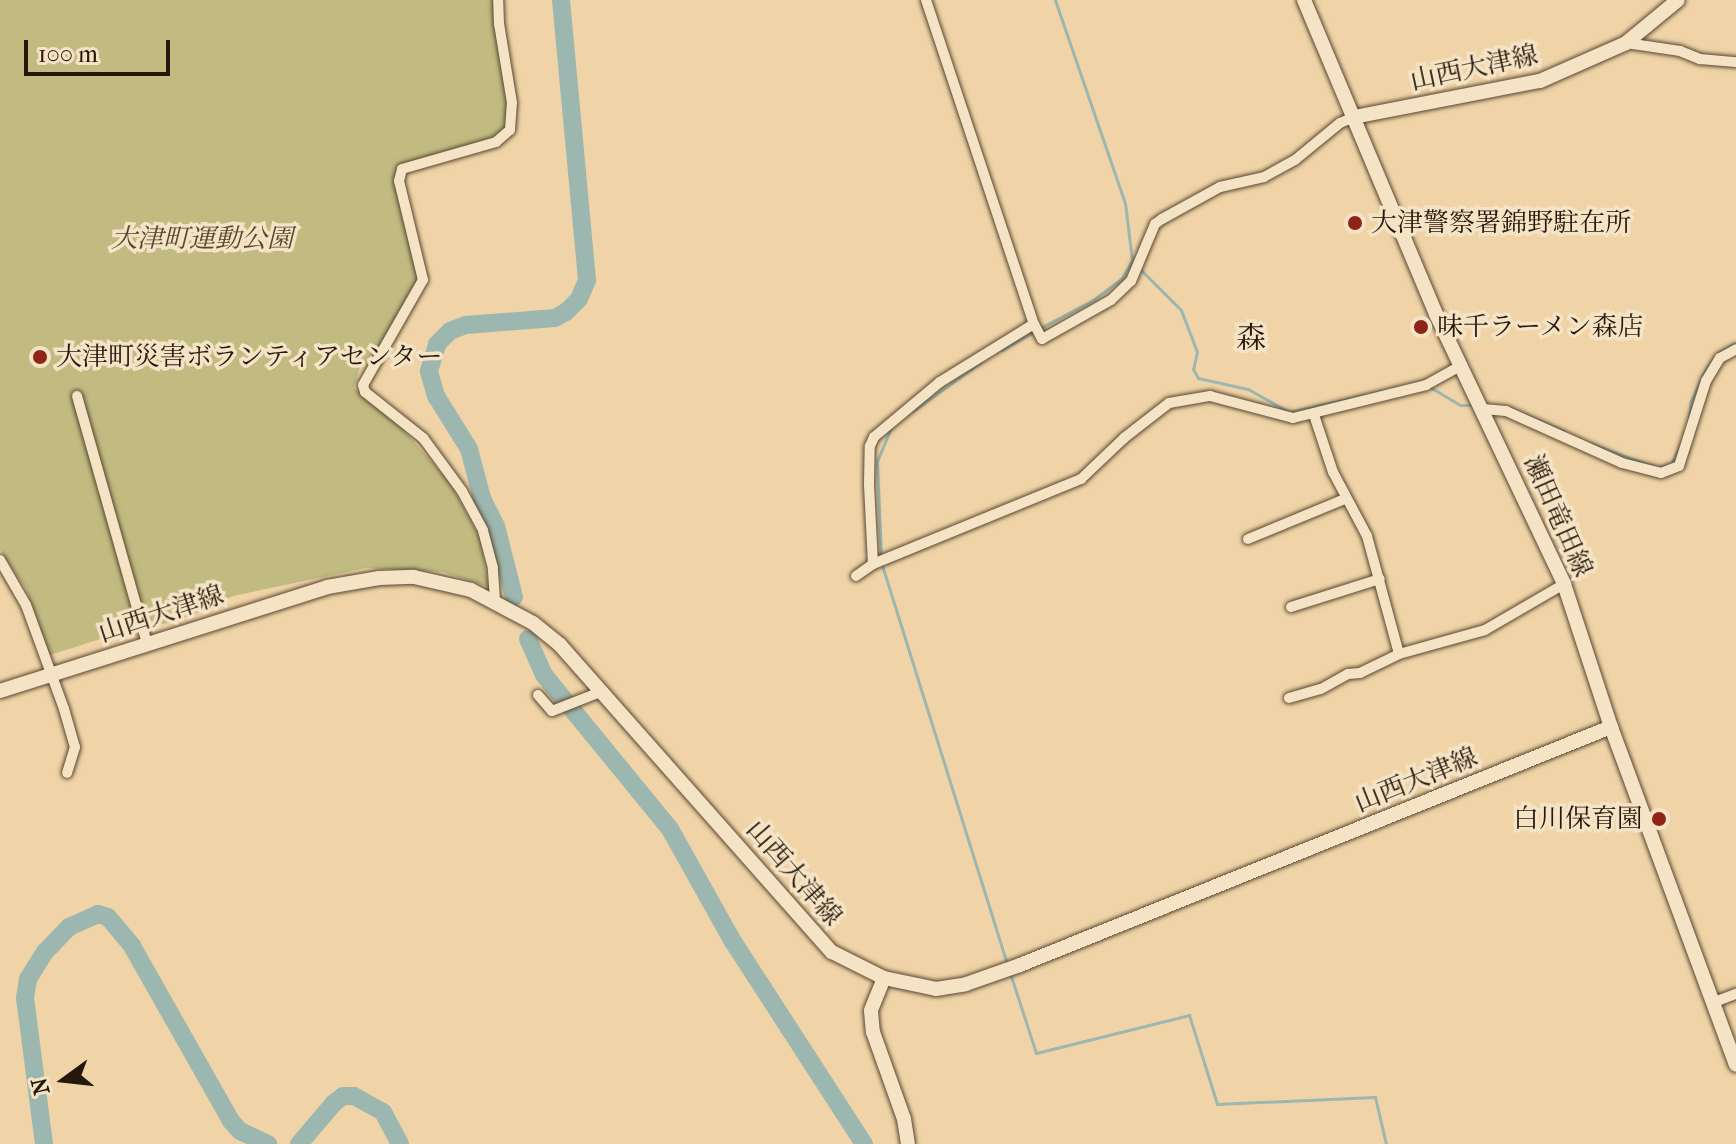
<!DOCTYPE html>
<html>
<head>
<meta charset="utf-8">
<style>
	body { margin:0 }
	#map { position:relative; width:1736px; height:1144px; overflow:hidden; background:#f0d4a7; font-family:"IM FELL French Canon","Noto Serif JP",serif }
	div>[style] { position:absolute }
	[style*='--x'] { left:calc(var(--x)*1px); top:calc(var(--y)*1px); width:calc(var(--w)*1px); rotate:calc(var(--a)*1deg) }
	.green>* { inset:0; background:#c1bb82 }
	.stream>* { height:3px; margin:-1.5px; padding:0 1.5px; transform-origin:1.5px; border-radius:1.5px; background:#9cb7af }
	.river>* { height:18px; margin:-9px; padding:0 9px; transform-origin:9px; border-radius:9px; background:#9cb7af }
	.roads { filter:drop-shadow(0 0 2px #584631) drop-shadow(0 0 2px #584631) }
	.street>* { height:10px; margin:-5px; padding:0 5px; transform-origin:5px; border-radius:5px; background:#f5e3c6 }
	.secondary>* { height:14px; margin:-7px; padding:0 7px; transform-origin:7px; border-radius:7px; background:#f5e3c6 }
	.dots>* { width:22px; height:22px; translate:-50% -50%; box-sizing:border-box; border:4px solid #f5e3c6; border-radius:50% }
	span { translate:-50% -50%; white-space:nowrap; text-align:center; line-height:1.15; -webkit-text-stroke:7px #f5e3c6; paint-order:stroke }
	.street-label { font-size:26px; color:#25170a }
	.poi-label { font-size:26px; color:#25170a }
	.left { translate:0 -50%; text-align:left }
	.right { translate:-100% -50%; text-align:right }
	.park-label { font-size:26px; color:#54482e; font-style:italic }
	.quarter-label { font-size:30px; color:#25170a }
	.north { position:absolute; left:24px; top:1040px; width:80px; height:80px; -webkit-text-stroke:6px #f5e3c6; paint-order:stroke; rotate:255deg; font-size:22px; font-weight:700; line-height:32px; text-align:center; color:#25170a }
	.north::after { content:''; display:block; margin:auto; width:28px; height:36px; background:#25170a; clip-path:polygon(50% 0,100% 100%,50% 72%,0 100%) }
	.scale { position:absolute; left:24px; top:40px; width:146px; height:36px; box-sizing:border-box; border:4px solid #25170a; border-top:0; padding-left:10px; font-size:24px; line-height:28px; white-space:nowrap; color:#25170a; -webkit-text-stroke:6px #f5e3c6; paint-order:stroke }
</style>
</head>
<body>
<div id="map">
	<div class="green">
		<i style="clip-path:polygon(0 0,493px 0,509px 114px,504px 130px,493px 138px,407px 162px,397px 168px,395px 179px,418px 273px,416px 286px,397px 319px,368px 363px,360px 367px,354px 388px,400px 426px,450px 483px,480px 538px,489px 587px,443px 572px,366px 568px,233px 596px,204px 611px,164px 624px,145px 619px,129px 624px,116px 634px,50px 655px,26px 589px,0 550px)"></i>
	</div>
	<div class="stream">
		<i style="--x:1055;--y:0;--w:215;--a:71"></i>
		<i style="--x:1125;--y:203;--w:57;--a:83"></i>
		<i style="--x:1140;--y:269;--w:58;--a:45"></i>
		<i style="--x:1181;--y:310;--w:45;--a:69.1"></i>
		<i style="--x:1197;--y:352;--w:17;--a:103"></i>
		<i style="--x:1193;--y:369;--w:10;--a:61"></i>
		<i style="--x:1198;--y:378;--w:51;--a:12.4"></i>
		<i style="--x:1248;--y:389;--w:47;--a:29.3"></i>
		<i style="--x:1289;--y:412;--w:95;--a:-12.7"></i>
		<i style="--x:1040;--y:328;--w:60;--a:-27.8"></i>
		<i style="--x:1093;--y:300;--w:36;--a:-37"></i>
		<i style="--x:1122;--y:278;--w:20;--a:-60"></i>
		<i style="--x:1002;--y:350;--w:36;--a:-30"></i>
		<i style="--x:1430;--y:387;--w:35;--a:31"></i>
		<i style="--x:1460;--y:405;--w:13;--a:0"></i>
		<i style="--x:1512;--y:409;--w:56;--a:22.9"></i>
		<i style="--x:913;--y:411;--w:84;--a:-35.8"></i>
		<i style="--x:1689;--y:419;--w:18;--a:-84"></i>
		<i style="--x:1691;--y:401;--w:35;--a:-65"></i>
		<i style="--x:1706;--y:369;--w:20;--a:-53"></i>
		<i style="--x:1718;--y:353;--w:21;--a:-29"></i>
		<i style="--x:1589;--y:443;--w:73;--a:19.9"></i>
		<i style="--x:1658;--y:468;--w:14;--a:-17"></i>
		<i style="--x:1671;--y:464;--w:25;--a:-64"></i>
		<i style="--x:881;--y:557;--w:96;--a:-92.4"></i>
		<i style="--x:877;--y:461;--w:36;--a:-67"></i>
		<i style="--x:882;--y:565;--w:420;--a:72.6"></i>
		<i style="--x:1010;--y:973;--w:84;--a:72"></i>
		<i style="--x:1036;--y:1053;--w:158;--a:-13.9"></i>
		<i style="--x:1189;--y:1015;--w:93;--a:72.5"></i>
		<i style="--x:1217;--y:1104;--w:158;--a:-2.5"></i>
		<i style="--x:1375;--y:1097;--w:48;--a:76.8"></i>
	</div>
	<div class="river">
		<i style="--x:514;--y:597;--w:73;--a:-104.2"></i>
		<i style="--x:496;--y:526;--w:31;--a:-117"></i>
		<i style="--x:482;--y:498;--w:51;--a:-104.9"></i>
		<i style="--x:469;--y:449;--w:62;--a:-121.9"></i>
		<i style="--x:436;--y:396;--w:26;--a:-106"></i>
		<i style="--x:429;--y:371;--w:28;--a:-73"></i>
		<i style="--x:437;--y:344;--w:18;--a:-45"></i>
		<i style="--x:450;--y:331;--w:17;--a:-21"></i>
		<i style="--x:466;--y:325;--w:89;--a:-4.5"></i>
		<i style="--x:555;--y:318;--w:13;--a:-29"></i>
		<i style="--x:566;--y:312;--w:18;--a:-45"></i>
		<i style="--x:579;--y:299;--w:21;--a:-67"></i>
		<i style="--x:587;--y:280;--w:281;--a:-95.3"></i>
		<i style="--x:528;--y:639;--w:39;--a:66"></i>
		<i style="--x:544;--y:675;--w:199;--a:50.7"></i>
		<i style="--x:670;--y:829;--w:127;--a:60.8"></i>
		<i style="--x:732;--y:940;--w:243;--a:57.1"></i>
		<i style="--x:44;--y:1144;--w:147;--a:-97.4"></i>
		<i style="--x:25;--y:998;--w:19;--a:-81"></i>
		<i style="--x:28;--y:979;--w:32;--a:-58"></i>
		<i style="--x:45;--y:952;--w:35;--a:-46"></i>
		<i style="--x:69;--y:927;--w:32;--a:-24"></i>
		<i style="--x:98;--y:914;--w:10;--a:17"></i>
		<i style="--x:108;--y:917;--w:38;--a:50"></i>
		<i style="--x:132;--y:946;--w:201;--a:60.5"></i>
		<i style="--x:231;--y:1121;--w:13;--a:48"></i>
		<i style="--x:240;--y:1131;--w:31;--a:25"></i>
		<i style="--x:299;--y:1144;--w:54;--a:-49.5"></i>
		<i style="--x:334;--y:1103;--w:11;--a:-38"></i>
		<i style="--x:343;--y:1096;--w:11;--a:0"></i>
		<i style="--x:354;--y:1096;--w:33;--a:29"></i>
		<i style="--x:383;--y:1112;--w:36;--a:62"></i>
	</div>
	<div class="roads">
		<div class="street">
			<i style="--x:926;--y:0;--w:342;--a:71.6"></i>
			<i style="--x:1034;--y:324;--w:17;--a:62"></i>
			<i style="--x:1042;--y:339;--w:79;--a:-29.5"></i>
			<i style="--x:1111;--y:300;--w:28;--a:-44"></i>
			<i style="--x:1131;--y:281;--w:62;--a:-67.2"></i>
			<i style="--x:1155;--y:224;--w:9;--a:-36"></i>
			<i style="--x:1162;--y:219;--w:66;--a:-28.9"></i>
			<i style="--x:1220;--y:187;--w:45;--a:-12.8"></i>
			<i style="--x:1264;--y:177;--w:35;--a:-29"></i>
			<i style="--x:1295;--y:160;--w:58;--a:-39.4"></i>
			<i style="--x:1340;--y:123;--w:15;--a:-23"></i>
			<i style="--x:1626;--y:43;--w:55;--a:8.4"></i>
			<i style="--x:1680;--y:51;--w:22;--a:22"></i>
			<i style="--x:1700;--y:59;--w:36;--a:5"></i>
			<i style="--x:77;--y:396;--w:258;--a:74.2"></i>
			<i style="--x:1483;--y:409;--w:23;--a:5"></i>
			<i style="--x:1506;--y:411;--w:127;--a:24.1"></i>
			<i style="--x:1622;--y:463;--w:40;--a:14.4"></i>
			<i style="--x:1661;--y:473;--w:19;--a:-21"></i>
			<i style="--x:1679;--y:466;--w:89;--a:-72.4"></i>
			<i style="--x:1706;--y:381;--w:27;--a:-59"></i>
			<i style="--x:1720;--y:358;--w:18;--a:-29"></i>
			<i style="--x:1314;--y:415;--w:60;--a:71.6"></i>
			<i style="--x:1333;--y:472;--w:72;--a:62"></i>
			<i style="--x:1367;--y:536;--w:122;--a:74.8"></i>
			<i style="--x:1248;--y:539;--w:105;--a:-22.4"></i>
			<i style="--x:0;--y:560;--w:52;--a:60"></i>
			<i style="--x:26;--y:605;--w:111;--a:69.9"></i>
			<i style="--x:64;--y:709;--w:40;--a:74"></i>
			<i style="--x:75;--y:747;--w:27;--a:107"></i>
			<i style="--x:873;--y:564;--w:79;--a:-92.9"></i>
			<i style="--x:869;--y:485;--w:39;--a:-89"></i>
			<i style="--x:870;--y:446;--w:10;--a:-66"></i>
			<i style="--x:874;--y:437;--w:86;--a:-39.8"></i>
			<i style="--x:940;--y:382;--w:110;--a:-31.7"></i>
			<i style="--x:856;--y:576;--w:21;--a:-35"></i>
			<i style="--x:873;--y:564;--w:225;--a:-22.2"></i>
			<i style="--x:1081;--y:479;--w:59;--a:-43.6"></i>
			<i style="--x:1124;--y:438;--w:57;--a:-37.9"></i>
			<i style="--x:1169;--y:403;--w:42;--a:-9.7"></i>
			<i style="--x:1210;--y:396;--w:86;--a:14.8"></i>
			<i style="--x:1293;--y:418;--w:137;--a:-13.9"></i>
			<i style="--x:1426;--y:385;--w:39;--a:-29"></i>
			<i style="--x:495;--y:600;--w:32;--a:-94"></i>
			<i style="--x:493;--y:568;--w:39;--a:-105"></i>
			<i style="--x:483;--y:530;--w:44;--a:-118.3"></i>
			<i style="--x:462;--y:491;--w:66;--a:-126.3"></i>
			<i style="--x:423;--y:438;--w:74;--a:-141.6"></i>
			<i style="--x:365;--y:392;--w:7;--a:-106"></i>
			<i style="--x:363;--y:385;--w:121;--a:-60.3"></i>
			<i style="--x:423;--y:280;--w:102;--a:-103.6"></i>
			<i style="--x:399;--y:181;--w:12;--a:-76"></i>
			<i style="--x:402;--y:169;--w:98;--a:-16"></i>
			<i style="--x:496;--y:142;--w:18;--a:-41"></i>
			<i style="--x:510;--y:130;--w:27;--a:-86"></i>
			<i style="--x:512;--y:103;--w:80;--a:-99.3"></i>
			<i style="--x:499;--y:24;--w:24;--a:-92"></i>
			<i style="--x:1291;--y:607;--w:93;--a:-17.5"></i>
			<i style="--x:538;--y:695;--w:21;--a:49"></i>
			<i style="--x:552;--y:711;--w:55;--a:-21.4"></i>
			<i style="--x:1289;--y:698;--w:33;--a:-16"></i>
			<i style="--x:1321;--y:689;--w:31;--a:-29"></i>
			<i style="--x:1348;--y:674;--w:12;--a:-5"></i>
			<i style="--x:1360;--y:673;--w:43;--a:-26"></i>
			<i style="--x:1399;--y:654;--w:89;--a:-15.6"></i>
			<i style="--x:1485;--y:630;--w:91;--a:-30.2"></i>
			<i style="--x:1712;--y:1003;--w:26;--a:-21"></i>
		</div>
		<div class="secondary">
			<i style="--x:1304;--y:0;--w:341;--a:67.2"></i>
			<i style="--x:1436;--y:314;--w:299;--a:64.6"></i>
			<i style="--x:1564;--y:584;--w:151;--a:71.8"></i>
			<i style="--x:1611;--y:727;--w:360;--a:69.7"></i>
			<i style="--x:1354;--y:117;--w:189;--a:-11"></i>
			<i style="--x:1540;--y:81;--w:94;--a:-23.8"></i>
			<i style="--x:1626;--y:43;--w:67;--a:-39.6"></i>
			<i style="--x:0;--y:691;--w:343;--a:-17.6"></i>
			<i style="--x:327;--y:587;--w:53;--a:-9.8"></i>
			<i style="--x:379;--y:578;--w:35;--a:-2"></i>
			<i style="--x:414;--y:577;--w:58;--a:12.8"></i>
			<i style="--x:471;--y:590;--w:70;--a:28"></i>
			<i style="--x:533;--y:623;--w:35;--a:39"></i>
			<i style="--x:560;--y:645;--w:410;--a:48.5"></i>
			<i style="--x:832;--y:952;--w:58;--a:26.6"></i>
			<i style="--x:884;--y:978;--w:53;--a:11.9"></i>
			<i style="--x:936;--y:989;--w:30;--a:-9"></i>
			<i style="--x:966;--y:984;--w:57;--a:-19.4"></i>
			<i style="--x:1020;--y:965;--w:637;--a:-21.94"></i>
			<i style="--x:884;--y:978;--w:35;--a:112"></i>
			<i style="--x:871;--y:1011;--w:21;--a:85"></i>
			<i style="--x:873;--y:1032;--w:92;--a:70.4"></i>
			<i style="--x:904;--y:1119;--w:25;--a:81"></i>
		</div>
	</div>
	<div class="dots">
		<i style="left:1355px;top:223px;background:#8f2418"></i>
		<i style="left:1421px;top:327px;background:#8f2418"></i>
		<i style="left:40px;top:357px;background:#8f2418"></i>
		<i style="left:1659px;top:819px;background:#8f2418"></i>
	</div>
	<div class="street-label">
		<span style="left:1474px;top:68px;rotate:-12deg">山西大津線</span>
		<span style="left:1558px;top:516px;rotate:66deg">瀬田竜田線</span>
		<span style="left:161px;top:614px;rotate:-18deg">山西大津線</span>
		<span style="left:1416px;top:780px;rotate:-22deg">山西大津線</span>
		<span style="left:794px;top:873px;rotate:49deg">山西大津線</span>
	</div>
	<div class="poi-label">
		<span class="left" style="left:1371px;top:223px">大津警察署錦野駐在所</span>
		<span class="left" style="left:1437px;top:327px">味千ラーメン森店</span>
		<span class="left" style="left:56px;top:357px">大津町災害ボランティアセンター</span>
		<span class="right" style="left:1643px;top:819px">白川保育園</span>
	</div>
	<div class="park-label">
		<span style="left:202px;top:239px">大津町運動公園</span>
	</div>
	<div class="quarter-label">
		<span style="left:1251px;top:339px">森</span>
	</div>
	<div class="north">N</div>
	<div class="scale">100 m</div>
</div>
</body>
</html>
